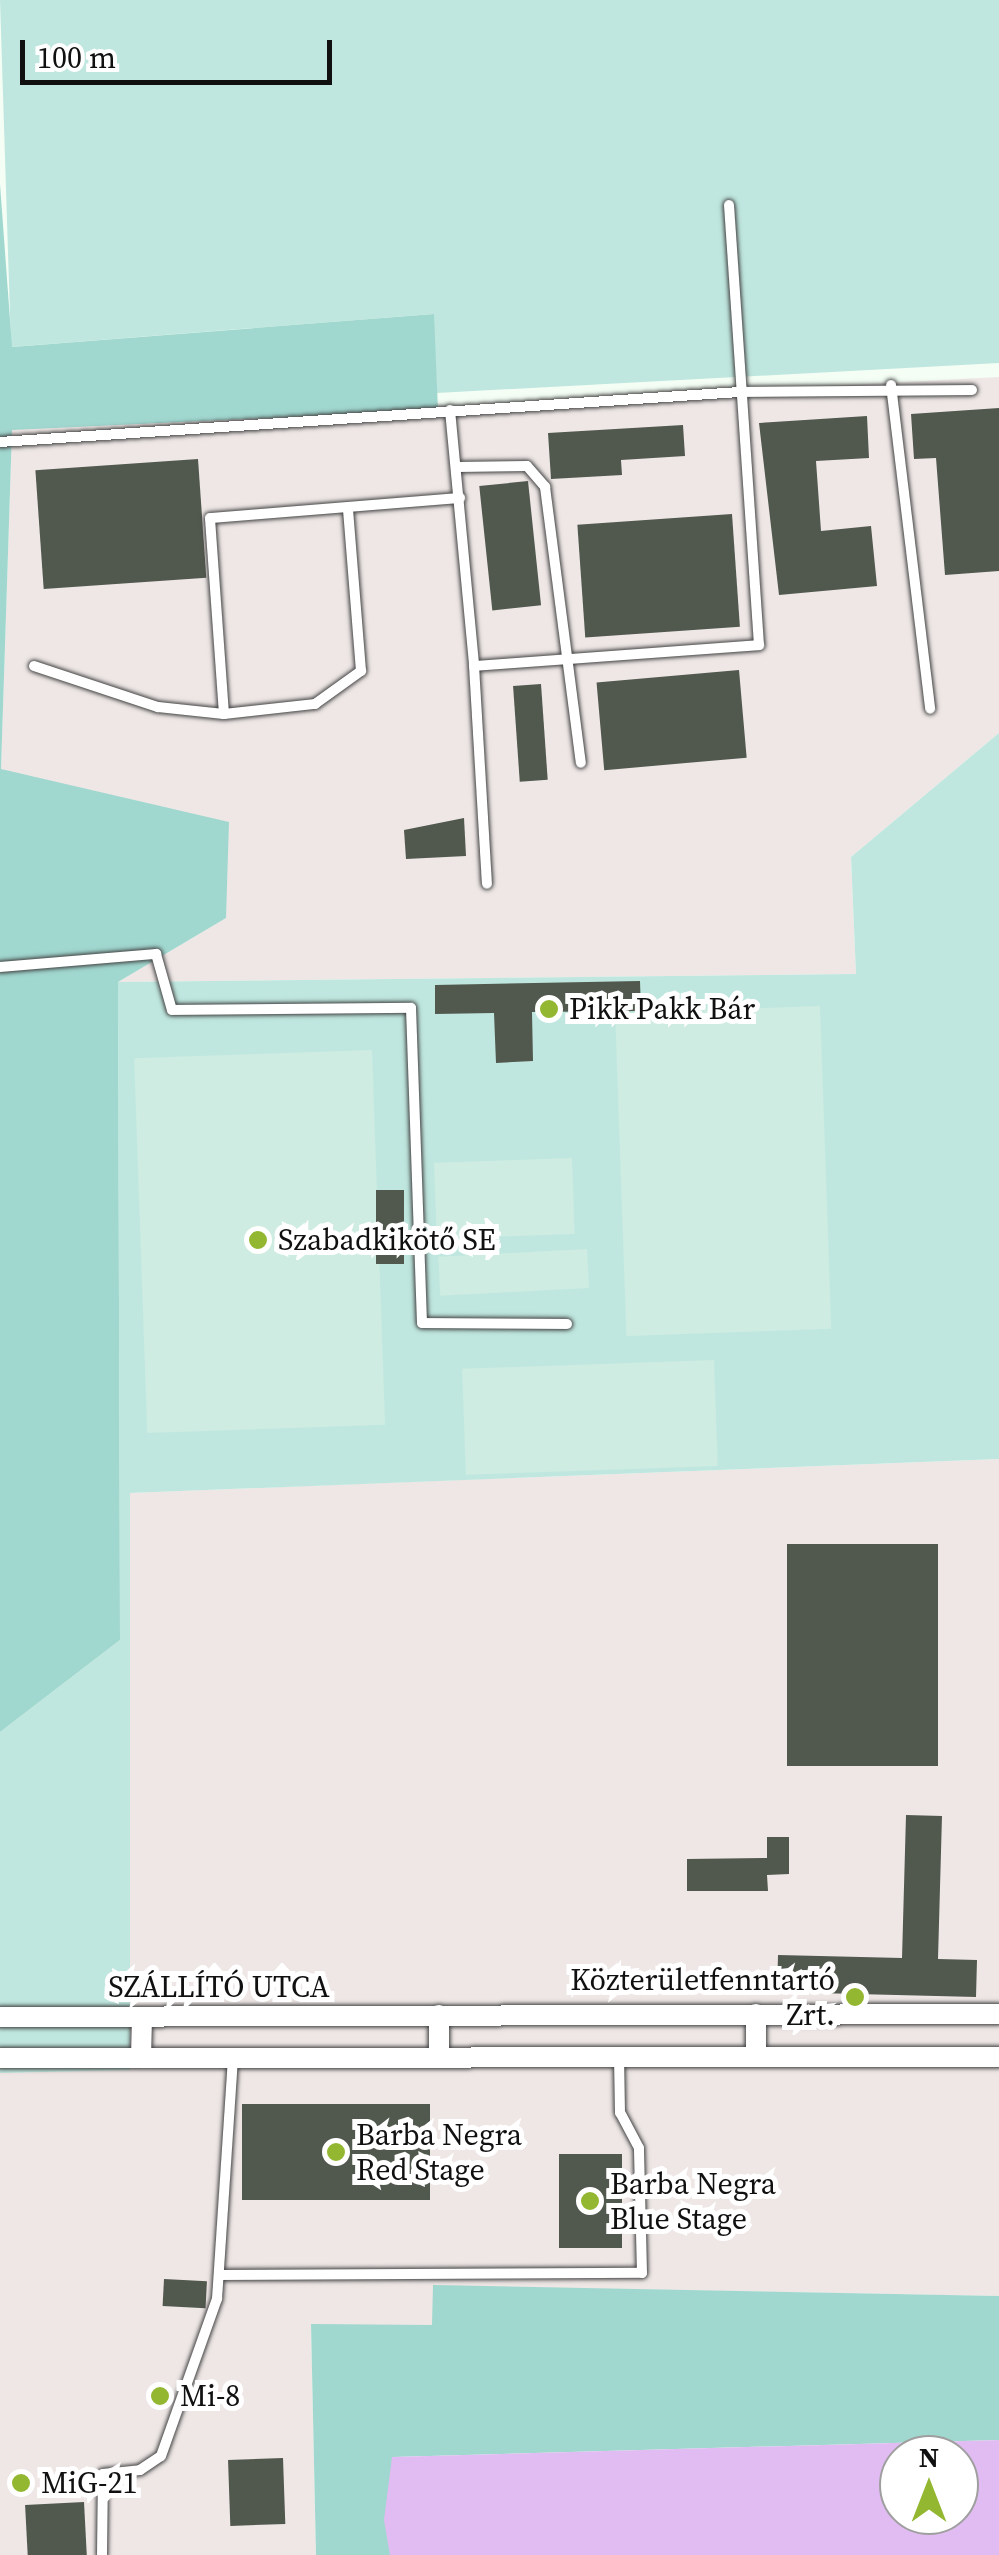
<!DOCTYPE html>
<html>
<head>
<meta charset="utf-8">
<style>
	body { margin:0 }
	#map { position:relative; width:999px; height:2555px; overflow:hidden; background:#f4fef5; font-family:"Source Serif 4",serif }
	div>[style] { position:absolute }
	[style*='--x'] { left:calc(var(--x)*1px); top:calc(var(--y)*1px); width:calc(var(--w)*1px); rotate:calc(var(--a)*1deg) }
	.industrial>* { inset:0; background:#eee7e6 }
	.green>* { inset:0; background:#bfe7df }
	.forest>* { inset:0; background:#a0d7cf }
	.pitch>* { inset:0; background:#ceece1; transform-origin:0 0 }
	.water>* { inset:0; background:#e1bcf2 }
	.building>* { inset:0; background:#51584d; transform-origin:0 0 }
	.roads { filter:drop-shadow(0 0 2px #434343) drop-shadow(0 0 2px #434343) }
	.lane>* { height:10px; margin:-5px; padding:0 5px; transform-origin:5px; border-radius:5px; background:#fff }
	.street>* { height:20px; margin:-10px; padding:0 10px; transform-origin:10px; border-radius:10px; background:#fff }
	.dots>* { width:28px; height:28px; translate:-50% -50%; box-sizing:border-box; border:5px solid #fff; border-radius:50% }
	span { translate:-50% -50%; white-space:nowrap; text-align:center; line-height:1.15; -webkit-text-stroke:10px #fff; paint-order:stroke }
	.poi-label { font-size:30px; color:#101010 }
	.left { translate:0 -50%; text-align:left }
	.right { translate:-100% -50%; text-align:right }
	.street-label { font-size:30px; color:#101010 }
	.north { position:absolute; left:879px; top:2435px; width:100px; height:100px; box-sizing:border-box; background:#fff; border:2px solid #9f9f9f; border-radius:50%; rotate:0deg; font-size:28px; font-weight:700; line-height:40px; text-align:center; color:#101010 }
	.north::after { content:''; display:block; margin:auto; width:35px; height:45px; background:#94b732; clip-path:polygon(50% 0,100% 100%,50% 72%,0 100%) }
	.scale { position:absolute; left:20px; top:40px; width:312px; height:45px; box-sizing:border-box; border:5px solid #101010; border-top:0; padding-left:12px; font-size:30px; line-height:35px; white-space:nowrap; color:#101010; -webkit-text-stroke:8px #fff; paint-order:stroke }
</style>
</head>
<body>
<div id="map">
	<div class="industrial">
		<i style="clip-path:polygon(999px 377px,999px 733px,851px 857px,856px 974px,118px 982px,226px 918px,1px 769px,12px 429px)"></i>
		<i style="clip-path:polygon(999px 1459px,999px 2296px,433px 2286px,433px 2325px,311px 2325px,316px 2555px,0 2555px,0 2073px,130px 2070px,129px 1493px)"></i>
	</div>
	<div class="green">
		<i style="clip-path:polygon(0 0,999px 0,999px 363px,437px 393px,433px 314px,11px 347px)"></i>
		<i style="clip-path:polygon(999px 733px,999px 1459px,130px 1493px,130px 2070px,0 2073px,0 1732px,120px 1640px,118px 982px,856px 974px,851px 857px)"></i>
	</div>
	<div class="forest">
		<i style="clip-path:polygon(0 184px,12px 347px,434px 314px,438px 410px,12px 430px,1px 769px,229px 822px,226px 918px,118px 982px,120px 1640px,0 1732px)"></i>
		<i style="clip-path:polygon(433px 2285px,999px 2296px,999px 2440px,393px 2457px,390px 2555px,316px 2555px,311px 2324px,432px 2325px)"></i>
	</div>
	<div class="pitch">
		<i style="left:820px;top:1006px;width:323px;height:205px;rotate:88deg"></i>
		<i style="left:372px;top:1050px;width:375px;height:238px;rotate:88deg"></i>
		<i style="left:572px;top:1158px;width:76px;height:138px;rotate:88deg"></i>
		<i style="left:587px;top:1249px;width:39px;height:149px;rotate:87deg"></i>
		<i style="left:714px;top:1360px;width:106px;height:252px;rotate:88deg"></i>
	</div>
	<div class="water">
		<i style="clip-path:polygon(evenodd,999px 2440px,999px 2555px,390px 2555px,384px 2520px,392px 2457px,999px 2440px,899px 2455px,959px 2455px,959px 2515px,899px 2515px,899px 2455px)"></i>
	</div>
	<div class="building">
		<i style="clip-path:polygon(999px 408px,999px 571px,945px 575px,936px 458px,914px 459px,911px 414px)"></i>
		<i style="clip-path:polygon(867px 416px,869px 458px,816px 461px,821px 531px,871px 526px,877px 586px,779px 595px,759px 423px)"></i>
		<i style="clip-path:polygon(683px 425px,685px 456px,621px 460px,622px 475px,551px 479px,548px 433px)"></i>
		<i style="left:198px;top:459px;width:119px;height:163px;rotate:86deg"></i>
		<i style="left:528px;top:481px;width:125px;height:49px;rotate:84deg"></i>
		<i style="left:732px;top:514px;width:113px;height:155px;rotate:86deg"></i>
		<i style="left:739px;top:670px;width:88px;height:143px;rotate:85deg"></i>
		<i style="left:541px;top:684px;width:96px;height:28px;rotate:86deg"></i>
		<i style="clip-path:polygon(464px 818px,466px 856px,406px 859px,404px 830px)"></i>
		<i style="clip-path:polygon(640px 981px,641px 1011px,532px 1012px,533px 1061px,496px 1063px,494px 1013px,435px 1014px,435px 985px)"></i>
		<i style="left:376px;top:1190px;width:28px;height:74px"></i>
		<i style="left:787px;top:1544px;width:151px;height:222px"></i>
		<i style="clip-path:polygon(906px 1815px,942px 1816px,938px 1959px,977px 1960px,976px 1997px,777px 1992px,778px 1955px,902px 1958px)"></i>
		<i style="clip-path:polygon(767px 1837px,789px 1837px,789px 1874px,767px 1875px,768px 1891px,687px 1891px,687px 1859px,767px 1858px)"></i>
		<i style="left:242px;top:2104px;width:188px;height:96px"></i>
		<i style="left:559px;top:2154px;width:63px;height:94px"></i>
		<i style="left:164px;top:2279px;width:43px;height:27px;rotate:3deg"></i>
		<i style="left:283px;top:2458px;width:66px;height:55px;rotate:88deg"></i>
		<i style="left:84px;top:2502px;width:53px;height:59px;rotate:87deg"></i>
	</div>
	<div class="roads">
		<div class="lane">
			<i style="--x:891;--y:385;--w:326;--a:83.1"></i>
			<i style="--x:450;--y:410;--w:257;--a:84.6"></i>
			<i style="--x:474;--y:666;--w:286;--a:-4.2"></i>
			<i style="--x:759;--y:645;--w:441;--a:-93.9"></i>
			<i style="--x:0;--y:442;--w:742;--a:-3.87"></i>
			<i style="--x:740;--y:392;--w:232;--a:-0.5"></i>
			<i style="--x:457;--y:467;--w:70;--a:-0.8"></i>
			<i style="--x:527;--y:466;--w:28;--a:49"></i>
			<i style="--x:545;--y:487;--w:278;--a:82.6"></i>
			<i style="--x:34;--y:666;--w:131;--a:18.3"></i>
			<i style="--x:158;--y:707;--w:66;--a:6.1"></i>
			<i style="--x:224;--y:714;--w:92;--a:-6.3"></i>
			<i style="--x:315;--y:704;--w:57;--a:-35.7"></i>
			<i style="--x:361;--y:671;--w:163;--a:-94.6"></i>
			<i style="--x:474;--y:666;--w:218;--a:86.6"></i>
			<i style="--x:224;--y:714;--w:196;--a:-94.1"></i>
			<i style="--x:210;--y:518;--w:251;--a:-4.6"></i>
			<i style="--x:0;--y:967;--w:157;--a:-4.8"></i>
			<i style="--x:156;--y:954;--w:58;--a:74.1"></i>
			<i style="--x:172;--y:1010;--w:239;--a:-0.5"></i>
			<i style="--x:411;--y:1008;--w:315;--a:88"></i>
			<i style="--x:422;--y:1323;--w:145;--a:0.4"></i>
			<i style="--x:223;--y:2275;--w:419;--a:-0.3"></i>
			<i style="--x:642;--y:2273;--w:125;--a:-91.4"></i>
			<i style="--x:639;--y:2148;--w:40;--a:-118"></i>
			<i style="--x:620;--y:2113;--w:56;--a:-91"></i>
			<i style="--x:102;--y:2555;--w:81;--a:-89.3"></i>
			<i style="--x:103;--y:2474;--w:37;--a:-6"></i>
			<i style="--x:140;--y:2470;--w:25;--a:-34"></i>
			<i style="--x:161;--y:2456;--w:167;--a:-70.4"></i>
			<i style="--x:217;--y:2299;--w:242;--a:-86.2"></i>
		</div>
		<div class="street">
			<i style="--x:756;--y:2014;--w:42;--a:90"></i>
			<i style="--x:439;--y:2015;--w:43;--a:90"></i>
			<i style="--x:0;--y:2017;--w:999;--a:-0.17"></i>
			<i style="--x:0;--y:2058;--w:999;--a:-0.06"></i>
			<i style="--x:141;--y:2058;--w:40;--a:-88.6"></i>
		</div>
	</div>
	<div class="dots">
		<i style="left:549px;top:1009px;background:#94b732"></i>
		<i style="left:258px;top:1240px;background:#94b732"></i>
		<i style="left:855px;top:1997px;background:#94b732"></i>
		<i style="left:336px;top:2152px;background:#94b732"></i>
		<i style="left:590px;top:2201px;background:#94b732"></i>
		<i style="left:160px;top:2396px;background:#94b732"></i>
		<i style="left:21px;top:2483px;background:#94b732"></i>
	</div>
	<div class="poi-label">
		<span class="left" style="left:569px;top:1009px">Pikk Pakk Bár</span>
		<span class="left" style="left:278px;top:1240px">Szabadkikötő SE</span>
		<span class="right" style="left:835px;top:1997px">Közterületfenntartó<br>Zrt.</span>
		<span class="left" style="left:356px;top:2152px">Barba Negra<br>Red Stage</span>
		<span class="left" style="left:610px;top:2201px">Barba Negra<br>Blue Stage</span>
		<span class="left" style="left:180px;top:2396px">Mi-8</span>
		<span class="left" style="left:41px;top:2483px">MiG-21</span>
	</div>
	<div class="street-label">
		<span style="left:219px;top:1987px">SZÁLLÍTÓ UTCA</span>
	</div>
	<div class="north">N</div>
	<div class="scale">100 m</div>
</div>
</body>
</html>
